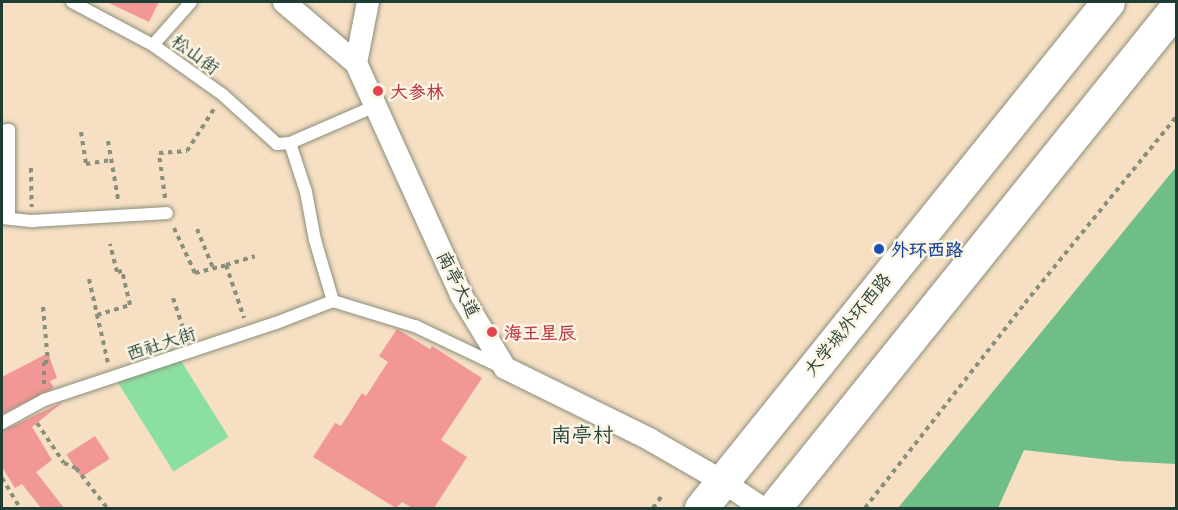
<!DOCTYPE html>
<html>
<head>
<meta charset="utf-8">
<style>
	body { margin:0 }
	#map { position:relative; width:1178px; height:510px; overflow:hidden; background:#f6dfc3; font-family:Mali,"LXGW WenKai TC",sans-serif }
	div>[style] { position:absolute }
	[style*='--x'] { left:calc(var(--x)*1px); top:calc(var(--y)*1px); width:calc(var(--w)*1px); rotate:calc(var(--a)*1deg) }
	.green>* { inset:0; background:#8bdfa1; transform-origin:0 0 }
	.forest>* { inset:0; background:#70be87 }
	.building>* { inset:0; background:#f19796; transform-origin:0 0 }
	.path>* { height:4px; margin-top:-2px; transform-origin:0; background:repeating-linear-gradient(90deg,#8a8e7c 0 4.5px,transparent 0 9px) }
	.roads { filter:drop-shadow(0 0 2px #8a8e7c) drop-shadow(0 0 2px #8a8e7c) }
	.lane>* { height:12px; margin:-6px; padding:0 6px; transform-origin:6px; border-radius:6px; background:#fff }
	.street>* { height:22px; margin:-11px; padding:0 11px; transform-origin:11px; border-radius:11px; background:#fff }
	.primary>* { height:33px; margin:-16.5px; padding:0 16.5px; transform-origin:16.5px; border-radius:16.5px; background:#fff }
	.dots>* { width:16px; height:16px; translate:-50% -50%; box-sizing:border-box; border:3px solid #fcf5e5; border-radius:50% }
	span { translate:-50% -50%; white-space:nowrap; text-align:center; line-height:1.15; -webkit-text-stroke:5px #fcf5e5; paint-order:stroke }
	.street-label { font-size:18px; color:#1f3d34 }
	.health-label { font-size:18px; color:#be3a42; font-weight:700 }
	.left { translate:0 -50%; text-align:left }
	.transit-label { font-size:18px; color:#164399; font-weight:700 }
	.quarter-label { font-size:21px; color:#1f3d34 }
	.frame { position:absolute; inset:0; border:3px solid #1f3d34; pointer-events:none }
</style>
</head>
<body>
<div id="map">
	<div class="green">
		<i style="left:173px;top:348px;width:105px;height:65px;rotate:58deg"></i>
	</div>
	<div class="forest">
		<i style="clip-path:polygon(1176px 167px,1176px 464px,1119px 461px,1024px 450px,998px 508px,898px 508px)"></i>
	</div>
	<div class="building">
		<i style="clip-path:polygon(107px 2px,159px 2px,149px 22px)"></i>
		<i style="clip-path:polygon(397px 329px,430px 349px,432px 346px,482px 378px,441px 440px,467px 457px,434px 508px,412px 508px,402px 502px,396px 508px,313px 457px,335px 423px,341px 426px,362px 393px,366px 396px,388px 362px,379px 356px)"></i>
		<i style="clip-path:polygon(48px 353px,57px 378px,50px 381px,54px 388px,2px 414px,2px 377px)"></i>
		<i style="clip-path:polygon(63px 402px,32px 427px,52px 460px,36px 472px,64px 508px,41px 508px,22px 484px,15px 488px,2px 467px,2px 431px)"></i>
		<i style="left:95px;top:436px;width:27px;height:34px;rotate:57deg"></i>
	</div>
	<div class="path">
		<i style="--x:81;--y:132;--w:32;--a:81"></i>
		<i style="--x:86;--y:164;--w:25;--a:-9"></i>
		<i style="--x:108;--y:141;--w:59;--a:80.2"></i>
		<i style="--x:31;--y:168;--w:39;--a:89"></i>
		<i style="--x:165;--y:198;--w:45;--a:-97.6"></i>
		<i style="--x:159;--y:153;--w:28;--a:-4"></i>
		<i style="--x:187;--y:151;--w:50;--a:-57.3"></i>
		<i style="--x:174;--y:228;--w:50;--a:65"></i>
		<i style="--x:195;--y:273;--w:32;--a:-14"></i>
		<i style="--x:226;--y:265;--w:56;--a:71.2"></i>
		<i style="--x:197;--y:229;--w:42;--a:67.7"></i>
		<i style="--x:226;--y:265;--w:30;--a:-17"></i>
		<i style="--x:89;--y:279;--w:86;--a:77.3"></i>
		<i style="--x:173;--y:298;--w:41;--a:71.6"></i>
		<i style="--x:43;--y:307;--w:55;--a:84.8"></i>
		<i style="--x:48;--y:362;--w:4;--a:180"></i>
		<i style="--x:44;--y:362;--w:23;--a:90"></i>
		<i style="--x:97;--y:315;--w:34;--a:-17"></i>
		<i style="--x:130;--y:305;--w:35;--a:-103"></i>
		<i style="--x:122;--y:271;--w:5;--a:169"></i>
		<i style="--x:117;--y:272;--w:29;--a:-104"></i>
		<i style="--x:37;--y:423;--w:48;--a:56"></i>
		<i style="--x:64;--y:463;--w:13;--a:23"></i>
		<i style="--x:76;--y:468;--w:51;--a:52.2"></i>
		<i style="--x:2;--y:478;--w:35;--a:59"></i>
		<i style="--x:653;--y:508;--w:17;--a:-54"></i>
		<i style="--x:865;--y:508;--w:260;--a:-52"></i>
		<i style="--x:1025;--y:303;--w:240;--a:-50.9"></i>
	</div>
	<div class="roads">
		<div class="lane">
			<i style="--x:72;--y:2;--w:92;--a:28"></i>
			<i style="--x:153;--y:45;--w:86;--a:35.5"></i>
			<i style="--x:223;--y:95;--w:73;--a:42.2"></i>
			<i style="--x:277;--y:144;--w:13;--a:-4"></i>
			<i style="--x:290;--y:143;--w:93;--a:-23.5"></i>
			<i style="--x:153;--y:45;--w:57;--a:-48.5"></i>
			<i style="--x:2;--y:131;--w:7;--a:-8"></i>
			<i style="--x:9;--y:130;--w:88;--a:90"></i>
			<i style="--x:290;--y:143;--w:52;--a:71.9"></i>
			<i style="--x:306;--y:192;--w:49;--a:79.4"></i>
			<i style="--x:315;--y:240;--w:64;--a:73.6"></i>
			<i style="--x:2;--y:218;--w:31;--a:6"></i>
			<i style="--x:33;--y:221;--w:134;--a:-3.4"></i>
			<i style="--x:333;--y:301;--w:86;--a:17"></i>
			<i style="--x:415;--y:326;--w:93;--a:25.5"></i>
			<i style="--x:2;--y:423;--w:48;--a:-28.7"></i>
			<i style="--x:44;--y:400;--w:244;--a:-18.4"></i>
			<i style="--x:276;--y:323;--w:61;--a:-21.1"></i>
		</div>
		<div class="street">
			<i style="--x:284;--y:2;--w:94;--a:40.3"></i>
			<i style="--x:356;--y:63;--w:255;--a:65.6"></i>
			<i style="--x:461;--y:295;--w:85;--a:58.9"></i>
			<i style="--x:505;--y:368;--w:161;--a:26.2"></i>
			<i style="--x:649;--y:439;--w:84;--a:29.9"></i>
			<i style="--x:722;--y:481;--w:48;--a:34"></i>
			<i style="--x:356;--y:63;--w:62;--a:-78.9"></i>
		</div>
		<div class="primary">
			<i style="--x:701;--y:508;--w:649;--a:-51.19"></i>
			<i style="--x:774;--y:508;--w:642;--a:-51.2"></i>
		</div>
	</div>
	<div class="dots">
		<i style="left:378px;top:91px;background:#e0444e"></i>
		<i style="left:879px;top:249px;background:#1a4fb4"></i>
		<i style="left:492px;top:332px;background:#e0444e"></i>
	</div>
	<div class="street-label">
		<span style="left:196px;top:54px;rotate:36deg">松山街</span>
		<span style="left:459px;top:284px;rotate:63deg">南亭大道</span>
		<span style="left:847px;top:324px;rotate:-51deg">大学城外环西路</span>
		<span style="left:161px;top:343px;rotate:-18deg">西社大街</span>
	</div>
	<div class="health-label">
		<span class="left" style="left:390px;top:91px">大参林</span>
		<span class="left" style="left:504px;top:332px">海王星辰</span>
	</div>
	<div class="transit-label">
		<span class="left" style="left:891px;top:249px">外环西路</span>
	</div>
	<div class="quarter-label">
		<span style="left:582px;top:434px">南亭村</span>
	</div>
	<div class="frame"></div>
</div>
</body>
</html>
